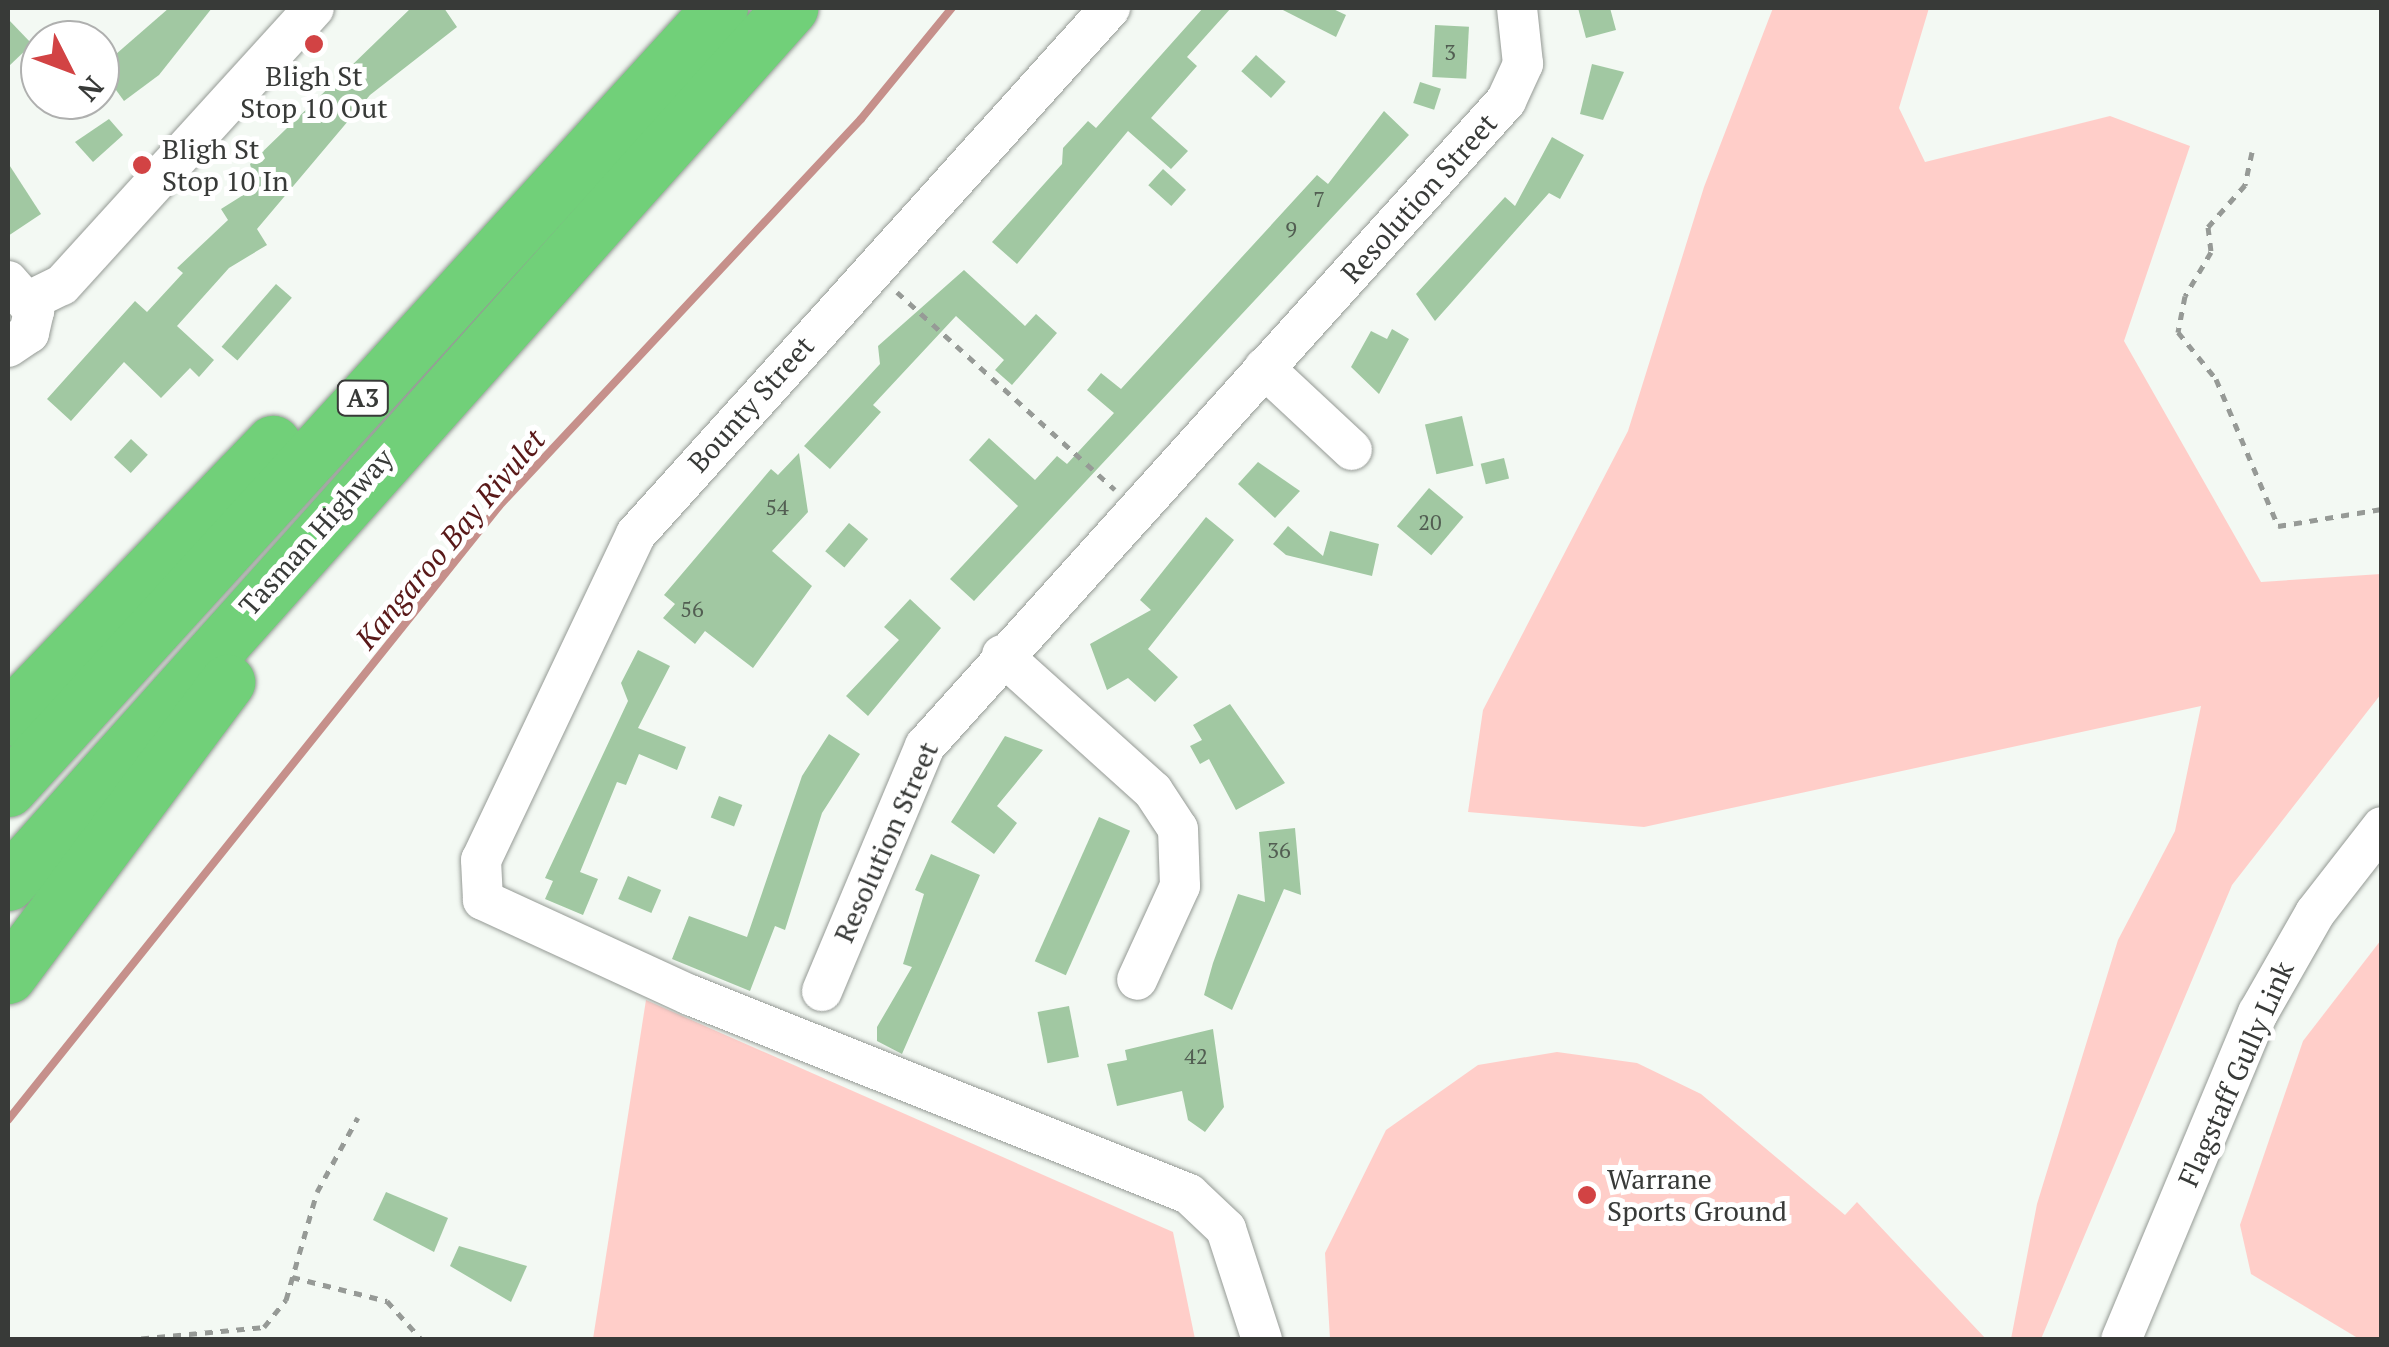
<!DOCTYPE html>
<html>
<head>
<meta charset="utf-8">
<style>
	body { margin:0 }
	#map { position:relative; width:2389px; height:1347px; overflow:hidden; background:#f3f9f3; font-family:"PT Serif",serif }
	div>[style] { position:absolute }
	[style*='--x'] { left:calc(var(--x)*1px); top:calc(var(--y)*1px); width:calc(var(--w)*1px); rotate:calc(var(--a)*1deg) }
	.green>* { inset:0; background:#ffcec9 }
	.stream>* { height:8px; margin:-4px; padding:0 4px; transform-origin:4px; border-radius:4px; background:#c6908b }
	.building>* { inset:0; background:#a1c8a2; transform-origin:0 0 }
	.path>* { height:5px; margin-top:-2.5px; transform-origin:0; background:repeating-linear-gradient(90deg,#969a96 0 8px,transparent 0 16px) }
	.roads { filter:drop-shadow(0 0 2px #959a95) drop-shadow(0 0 2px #959a95) }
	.minor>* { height:40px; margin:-20px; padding:0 20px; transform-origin:20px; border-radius:20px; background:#fff }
	.highway>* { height:55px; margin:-27.5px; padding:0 27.5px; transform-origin:27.5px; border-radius:27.5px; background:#71d079 }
	.dots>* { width:28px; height:28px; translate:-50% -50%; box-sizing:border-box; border:5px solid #fff; border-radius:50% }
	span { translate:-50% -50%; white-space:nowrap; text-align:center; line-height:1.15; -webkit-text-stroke:10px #fff; paint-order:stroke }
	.number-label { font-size:22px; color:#525e52 }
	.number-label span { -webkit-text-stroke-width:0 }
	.shield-label span { padding:2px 8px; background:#fff; border:2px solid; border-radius:8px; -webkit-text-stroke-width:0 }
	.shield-label { font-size:25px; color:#383a38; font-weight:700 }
	.poi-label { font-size:28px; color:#383a38 }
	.left { translate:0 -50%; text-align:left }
	.street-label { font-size:28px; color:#383a38 }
	.water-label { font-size:30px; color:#591818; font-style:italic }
	.frame { position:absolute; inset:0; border:10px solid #383a38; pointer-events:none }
	.north { position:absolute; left:20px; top:20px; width:100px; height:100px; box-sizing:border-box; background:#fff; border:2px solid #afb0af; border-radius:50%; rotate:132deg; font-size:28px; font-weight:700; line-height:40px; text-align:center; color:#383a38 }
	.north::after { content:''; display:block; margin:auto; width:35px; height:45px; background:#d24344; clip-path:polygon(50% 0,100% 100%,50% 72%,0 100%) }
</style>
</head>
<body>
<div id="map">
	<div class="green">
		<i style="clip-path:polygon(1773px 8px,1929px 8px,1899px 108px,1925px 162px,2110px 116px,2190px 146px,2124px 341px,2261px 582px,2381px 574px,2381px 694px,2232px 885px,2041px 1339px,2011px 1339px,2037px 1204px,2118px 940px,2175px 831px,2201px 706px,1644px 827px,1468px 812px,1483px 710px,1628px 431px,1704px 187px)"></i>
		<i style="clip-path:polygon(2381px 940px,2381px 1339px,2361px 1340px,2251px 1274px,2240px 1225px,2303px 1041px)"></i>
		<i style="clip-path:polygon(646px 1000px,1173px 1232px,1195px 1339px,593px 1339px)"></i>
		<i style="clip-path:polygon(1557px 1052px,1637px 1063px,1701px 1094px,1845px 1215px,1857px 1202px,1986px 1339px,1330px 1339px,1325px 1253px,1386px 1130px,1478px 1065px)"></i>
	</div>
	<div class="stream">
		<i style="--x:8;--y:1120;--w:786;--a:-51.35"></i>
		<i style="--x:499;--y:506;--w:530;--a:-46.91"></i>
		<i style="--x:861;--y:119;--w:144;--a:-50.7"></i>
	</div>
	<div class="building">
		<i style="clip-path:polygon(169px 8px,212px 8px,159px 75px,124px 101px,100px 68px)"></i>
		<i style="clip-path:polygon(411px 8px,444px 8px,457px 27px,370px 95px,257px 229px,267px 245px,229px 268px,177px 326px,214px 360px,199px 377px,190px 368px,161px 398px,124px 362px,71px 421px,47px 399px,135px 301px,147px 312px,183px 273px,177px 268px,228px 220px,221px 209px,256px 187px,250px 164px)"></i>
		<i style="clip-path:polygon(1203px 8px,1231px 8px,1187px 57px,1197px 66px,1151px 118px,1188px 151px,1171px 169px,1128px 131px,1017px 264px,992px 242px,1062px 164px,1063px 148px,1088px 121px,1096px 128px)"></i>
		<i style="clip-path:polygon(1279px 8px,1331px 8px,1346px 15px,1336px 37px)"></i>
		<i style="clip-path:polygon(1578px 8px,1610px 8px,1616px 30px,1586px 38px)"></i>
		<i style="clip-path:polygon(8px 19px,32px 44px,8px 67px)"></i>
		<i style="left:1435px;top:25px;width:34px;height:52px;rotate:3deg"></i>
		<i style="left:1256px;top:55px;width:40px;height:22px;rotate:42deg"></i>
		<i style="clip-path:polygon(1592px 64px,1624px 72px,1603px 120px,1580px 114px)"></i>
		<i style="left:1420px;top:82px;width:22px;height:22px;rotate:18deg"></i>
		<i style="clip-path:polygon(1384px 111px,1409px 135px,974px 601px,950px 579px,1018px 506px,969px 460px,989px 438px,1035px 480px,1057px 456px,1067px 464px,1114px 413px,1087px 390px,1101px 373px,1121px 389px,1317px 175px,1328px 184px)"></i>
		<i style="clip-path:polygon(109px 119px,123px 135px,93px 162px,75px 142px)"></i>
		<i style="clip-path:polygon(1552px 137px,1584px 155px,1560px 199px,1549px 193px,1435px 321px,1416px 294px,1505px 197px,1515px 206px)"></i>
		<i style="clip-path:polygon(8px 163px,41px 214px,8px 236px)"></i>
		<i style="left:1163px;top:169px;width:31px;height:22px;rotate:42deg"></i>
		<i style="clip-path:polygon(964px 270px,1025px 326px,1036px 314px,1057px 333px,1012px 385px,995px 370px,1004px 360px,956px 316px,873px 405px,881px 412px,830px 469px,804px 446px,880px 364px,878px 346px)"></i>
		<i style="left:276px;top:284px;width:21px;height:83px;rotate:41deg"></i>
		<i style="clip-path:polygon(1392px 329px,1409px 339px,1379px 394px,1351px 367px,1371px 331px,1387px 339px)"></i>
		<i style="left:1462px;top:416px;width:51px;height:38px;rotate:77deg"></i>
		<i style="left:131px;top:439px;width:23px;height:25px;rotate:43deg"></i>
		<i style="clip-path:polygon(799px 453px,808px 512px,772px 551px,812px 586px,753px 668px,705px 631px,695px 644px,663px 618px,675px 604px,664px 595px,771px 469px,778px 475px)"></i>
		<i style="left:1504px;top:458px;width:21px;height:24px;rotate:76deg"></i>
		<i style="clip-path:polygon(1258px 462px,1300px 491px,1275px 518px,1238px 484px)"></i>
		<i style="left:1429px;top:488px;width:45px;height:50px;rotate:40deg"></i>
		<i style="clip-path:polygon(1206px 517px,1234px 540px,1148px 649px,1178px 677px,1155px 702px,1128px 678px,1107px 690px,1090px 644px,1151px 610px,1140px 600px)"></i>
		<i style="left:849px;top:523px;width:25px;height:37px;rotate:40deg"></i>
		<i style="clip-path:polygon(1288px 526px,1323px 556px,1330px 531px,1379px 544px,1372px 576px,1286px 555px,1273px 544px)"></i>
		<i style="clip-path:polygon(910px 599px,941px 628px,868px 716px,846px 696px,899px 640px,884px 627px)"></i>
		<i style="clip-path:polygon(638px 650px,670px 666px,638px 728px,686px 747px,677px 770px,639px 754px,626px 785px,617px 782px,580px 872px,598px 879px,583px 915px,545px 899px,553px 881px,545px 878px,628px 701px,621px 683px)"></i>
		<i style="clip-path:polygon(1230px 704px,1285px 783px,1236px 810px,1209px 759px,1200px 764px,1190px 746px,1202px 740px,1193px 725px)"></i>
		<i style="clip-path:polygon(829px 734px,860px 754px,822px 813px,785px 930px,775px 926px,750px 991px,672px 959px,689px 916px,747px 937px,802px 776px)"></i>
		<i style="clip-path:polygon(1005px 736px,1043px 750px,997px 806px,1017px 823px,994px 854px,951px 822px)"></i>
		<i style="left:719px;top:796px;width:25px;height:23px;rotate:21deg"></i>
		<i style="left:1099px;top:817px;width:34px;height:158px;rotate:24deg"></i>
		<i style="clip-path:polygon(1295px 828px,1301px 895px,1284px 889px,1232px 1010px,1204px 995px,1213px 963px,1238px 894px,1265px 902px,1259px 832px)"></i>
		<i style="clip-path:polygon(931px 854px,980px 875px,902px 1054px,877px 1041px,877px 1027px,912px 967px,903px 964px,924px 894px,915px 890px)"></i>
		<i style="left:628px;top:876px;width:36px;height:25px;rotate:23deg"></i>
		<i style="left:1069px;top:1006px;width:52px;height:32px;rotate:79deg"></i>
		<i style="clip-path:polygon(1213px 1029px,1224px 1107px,1205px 1132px,1188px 1120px,1182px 1091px,1117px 1106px,1107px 1064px,1127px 1060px,1125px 1050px)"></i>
		<i style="clip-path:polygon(386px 1192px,448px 1218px,434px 1252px,373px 1220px)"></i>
		<i style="clip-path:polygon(459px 1246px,527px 1266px,511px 1302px,450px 1266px)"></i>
	</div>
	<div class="path">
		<i style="--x:2252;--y:152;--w:34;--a:102"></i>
		<i style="--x:2245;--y:185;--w:56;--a:131.4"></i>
		<i style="--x:2208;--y:227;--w:25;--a:83"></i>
		<i style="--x:2211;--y:252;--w:51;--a:120.6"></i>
		<i style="--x:2185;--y:296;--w:37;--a:101"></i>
		<i style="--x:2178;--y:332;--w:60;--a:51"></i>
		<i style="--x:2216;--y:379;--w:160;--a:67.1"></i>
		<i style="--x:2278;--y:526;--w:105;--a:-9.3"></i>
		<i style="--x:897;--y:292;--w:294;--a:42.2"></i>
		<i style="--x:292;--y:1277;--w:98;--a:14.2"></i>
		<i style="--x:387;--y:1301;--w:52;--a:48.1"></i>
		<i style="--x:125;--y:1340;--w:140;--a:-5.3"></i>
		<i style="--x:264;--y:1327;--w:35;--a:-51"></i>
		<i style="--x:286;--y:1300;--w:112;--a:-74"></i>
		<i style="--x:317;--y:1192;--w:85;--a:-61.3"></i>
	</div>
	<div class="roads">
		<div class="minor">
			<i style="--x:1110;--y:8;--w:708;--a:132.02"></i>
			<i style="--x:636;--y:534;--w:361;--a:115.4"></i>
			<i style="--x:481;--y:860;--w:40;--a:87.1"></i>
			<i style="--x:483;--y:900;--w:228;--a:24.7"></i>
			<i style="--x:690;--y:995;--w:537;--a:21.74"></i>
			<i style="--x:1189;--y:1194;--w:51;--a:43.4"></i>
			<i style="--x:1226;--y:1229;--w:117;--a:72"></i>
			<i style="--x:8;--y:281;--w:40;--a:49"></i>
			<i style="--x:34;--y:311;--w:23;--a:103"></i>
			<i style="--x:29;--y:333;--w:25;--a:146"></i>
			<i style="--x:31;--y:300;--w:34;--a:-26"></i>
			<i style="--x:62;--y:285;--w:374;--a:-47.7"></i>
			<i style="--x:1264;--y:368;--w:120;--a:43"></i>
			<i style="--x:1002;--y:655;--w:203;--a:42"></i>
			<i style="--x:1153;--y:791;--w:45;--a:56.7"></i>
			<i style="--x:1178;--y:829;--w:57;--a:88"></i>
			<i style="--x:1180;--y:886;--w:103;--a:114.6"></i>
			<i style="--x:822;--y:991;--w:266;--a:-67.2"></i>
			<i style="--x:925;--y:746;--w:868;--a:-47.99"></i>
			<i style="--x:1506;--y:101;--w:41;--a:-65.3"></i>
			<i style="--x:1523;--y:64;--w:56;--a:-96.1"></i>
			<i style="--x:2121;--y:1340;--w:355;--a:-67.3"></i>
			<i style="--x:2258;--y:1013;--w:115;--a:-60.3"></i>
			<i style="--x:2315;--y:913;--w:109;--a:-52.1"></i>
		</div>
		<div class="highway">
			<i style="--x:8;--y:718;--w:382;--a:-46.1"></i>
			<i style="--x:8;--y:789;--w:1057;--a:-47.65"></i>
			<i style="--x:8;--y:883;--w:1174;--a:-48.21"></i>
			<i style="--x:8;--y:976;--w:367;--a:-53.3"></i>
		</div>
	</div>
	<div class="dots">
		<i style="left:314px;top:44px;background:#d24344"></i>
		<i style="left:142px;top:165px;background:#d24344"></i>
		<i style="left:1587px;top:1195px;background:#d24344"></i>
	</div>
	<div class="number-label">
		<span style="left:1450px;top:52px">3</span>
		<span style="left:1319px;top:199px">7</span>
		<span style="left:1291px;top:229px">9</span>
		<span style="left:777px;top:507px">54</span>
		<span style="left:1430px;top:522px">20</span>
		<span style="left:692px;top:609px">56</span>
		<span style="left:1279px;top:850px">36</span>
		<span style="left:1196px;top:1056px">42</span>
	</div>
	<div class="shield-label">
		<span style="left:363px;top:398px">A3</span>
	</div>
	<div class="poi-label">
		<span style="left:314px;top:92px">Bligh St<br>Stop 10 Out</span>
		<span class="left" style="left:162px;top:165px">Bligh St<br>Stop 10 In</span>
		<span class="left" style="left:1607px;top:1195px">Warrane<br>Sports Ground</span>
	</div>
	<div class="street-label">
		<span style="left:1419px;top:198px;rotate:-48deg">Resolution Street</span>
		<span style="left:751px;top:404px;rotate:-48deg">Bounty Street</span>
		<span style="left:316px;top:532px;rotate:-48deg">Tasman Highway</span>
		<span style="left:886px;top:842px;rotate:-66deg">Resolution Street</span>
		<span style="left:2236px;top:1074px;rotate:-66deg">Flagstaff Gully Link</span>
	</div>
	<div class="water-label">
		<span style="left:450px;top:539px;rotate:-50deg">Kangaroo Bay Rivulet</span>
	</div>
	<div class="frame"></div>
	<div class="north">N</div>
</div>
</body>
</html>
